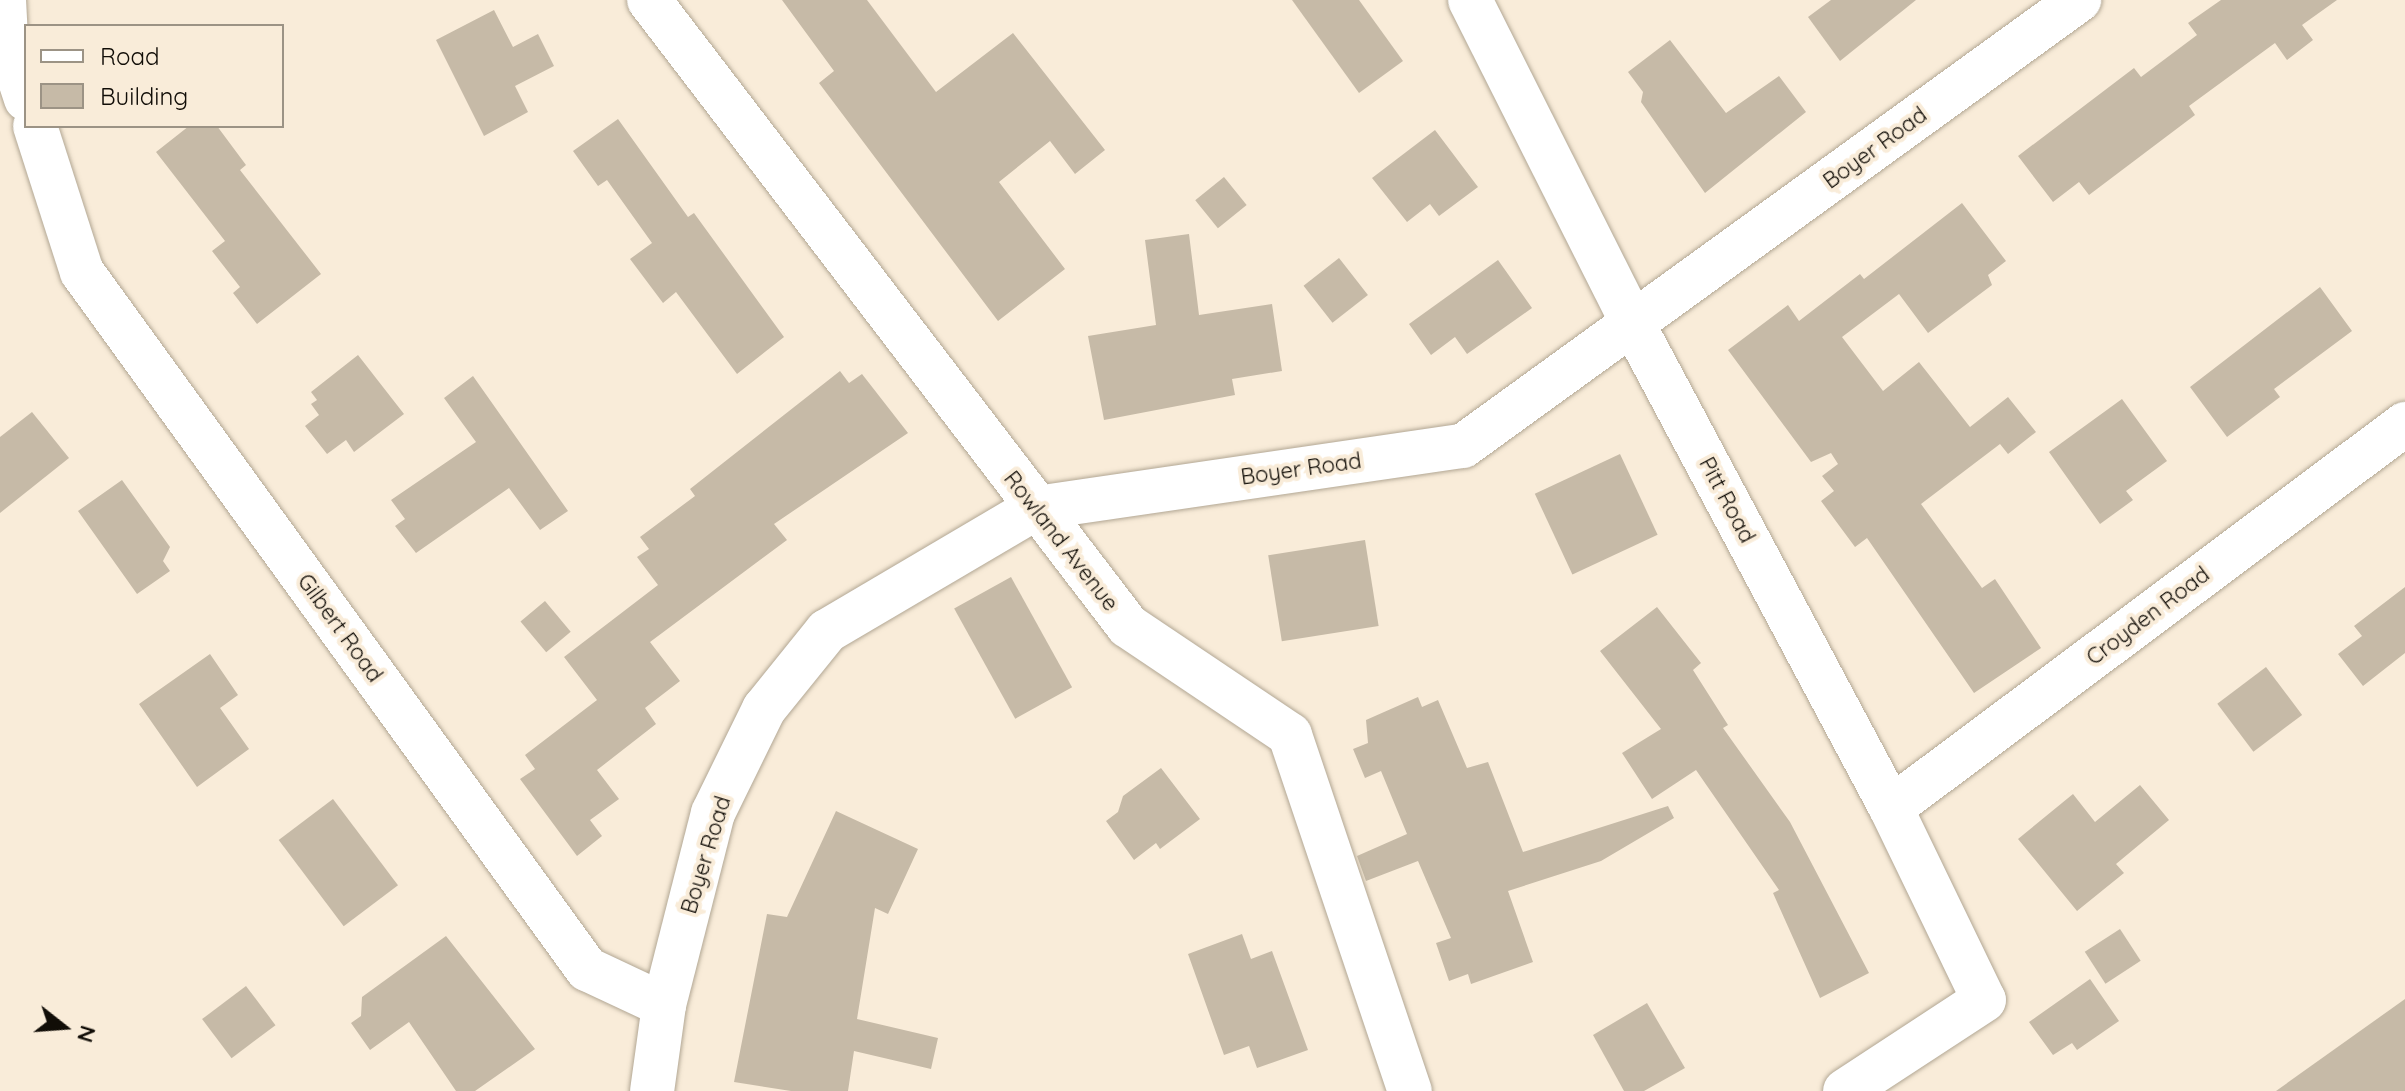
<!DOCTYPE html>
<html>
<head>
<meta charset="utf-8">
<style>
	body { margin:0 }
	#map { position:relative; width:2405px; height:1091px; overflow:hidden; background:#f9ecd9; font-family:Quicksand,sans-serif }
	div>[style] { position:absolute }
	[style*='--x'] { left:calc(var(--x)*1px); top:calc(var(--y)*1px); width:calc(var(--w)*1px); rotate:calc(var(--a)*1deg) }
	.building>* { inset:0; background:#c6baa7; transform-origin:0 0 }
	.roads { filter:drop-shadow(0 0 2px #b2a794) drop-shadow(0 0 2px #b2a794) }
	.minor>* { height:44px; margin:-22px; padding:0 22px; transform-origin:22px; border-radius:22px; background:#fff }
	span { translate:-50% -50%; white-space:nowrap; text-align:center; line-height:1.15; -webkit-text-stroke:8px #f9ecd9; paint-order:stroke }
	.street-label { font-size:22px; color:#110d07 }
	.legend { position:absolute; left:24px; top:24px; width:260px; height:104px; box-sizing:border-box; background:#f9ecd9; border:2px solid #9c9385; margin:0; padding:10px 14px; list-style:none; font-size:24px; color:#110d07 }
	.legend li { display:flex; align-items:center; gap:16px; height:40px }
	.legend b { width:40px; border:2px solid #9c9385 }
	.north { position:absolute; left:24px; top:987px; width:80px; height:80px; -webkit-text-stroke:6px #f9ecd9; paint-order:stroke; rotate:107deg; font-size:22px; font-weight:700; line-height:32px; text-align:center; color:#110d07 }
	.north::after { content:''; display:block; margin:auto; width:28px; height:36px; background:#110d07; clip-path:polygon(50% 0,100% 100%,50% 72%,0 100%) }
</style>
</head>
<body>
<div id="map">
	<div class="building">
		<i style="clip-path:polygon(782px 0,867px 0,936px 92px,1013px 33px,1105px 150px,1075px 174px,1050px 141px,999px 182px,1065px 269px,998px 321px,819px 83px,834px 71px)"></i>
		<i style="clip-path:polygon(1292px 0,1359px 0,1403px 61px,1359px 93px)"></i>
		<i style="clip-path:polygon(1831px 0,1916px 0,1840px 61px,1808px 17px)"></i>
		<i style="clip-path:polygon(2221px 0,2337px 0,2302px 25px,2313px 40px,2287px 60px,2275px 43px,2189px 106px,2195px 115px,2089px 195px,2079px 182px,2053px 202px,2018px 156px,2134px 68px,2141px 77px,2197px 35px,2188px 23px)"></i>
		<i style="clip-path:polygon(494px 10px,513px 47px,538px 34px,554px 66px,515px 86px,528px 112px,484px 136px,436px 40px)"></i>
		<i style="clip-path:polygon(1670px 40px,1726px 113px,1779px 76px,1806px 112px,1705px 193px,1641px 102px,1643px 92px,1628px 72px)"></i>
		<i style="clip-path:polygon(618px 119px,688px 217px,694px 213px,784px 337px,737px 374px,676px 292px,663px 303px,630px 259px,652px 243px,607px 180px,598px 186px,573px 151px)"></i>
		<i style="clip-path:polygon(189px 126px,217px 126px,246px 165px,240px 170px,321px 274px,257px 324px,233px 293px,240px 287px,212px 251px,225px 241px,156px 152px)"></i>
		<i style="clip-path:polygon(1435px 130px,1478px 187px,1439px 216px,1430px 204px,1407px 222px,1372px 178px)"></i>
		<i style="left:1224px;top:177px;width:36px;height:37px;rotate:51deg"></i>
		<i style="clip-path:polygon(1962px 203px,2006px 261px,1988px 275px,1992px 285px,1928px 333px,1899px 294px,1842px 337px,1883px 391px,1919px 362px,1970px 427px,2008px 397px,2036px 432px,2008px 454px,2000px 444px,1921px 504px,1982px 588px,1995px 579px,2041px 648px,1974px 693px,1867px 538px,1855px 547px,1821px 501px,1834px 491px,1822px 476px,1838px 464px,1831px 453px,1811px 462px,1728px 350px,1788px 305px,1799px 321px,1860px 274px,1864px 279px)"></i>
		<i style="clip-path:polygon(1189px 234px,1199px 315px,1272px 304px,1282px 371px,1232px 379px,1235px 395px,1104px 420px,1088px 336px,1156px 325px,1145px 240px)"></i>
		<i style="left:1339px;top:258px;width:47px;height:45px;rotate:52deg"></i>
		<i style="clip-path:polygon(1498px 260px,1532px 308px,1467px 354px,1455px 337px,1431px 355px,1409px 324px)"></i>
		<i style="clip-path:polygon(2320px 287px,2352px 331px,2274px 389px,2280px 397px,2227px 437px,2190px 387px)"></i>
		<i style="clip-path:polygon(358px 355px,404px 414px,354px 452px,346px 440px,327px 454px,305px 426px,319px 415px,311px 404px,317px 400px,311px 392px)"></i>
		<i style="clip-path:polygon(840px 371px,849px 383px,862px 374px,908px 433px,774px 524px,787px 540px,650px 642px,680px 681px,645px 708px,656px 724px,597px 770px,619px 799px,590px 820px,602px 836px,577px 856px,520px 779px,535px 769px,525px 755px,597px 700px,564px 657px,658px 585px,637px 557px,649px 549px,640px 537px,695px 496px,690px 489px)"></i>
		<i style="clip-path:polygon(473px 376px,568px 511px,540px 530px,509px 488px,416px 553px,395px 526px,405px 519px,391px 500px,476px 442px,444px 398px)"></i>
		<i style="clip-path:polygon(2122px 399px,2167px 461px,2126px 491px,2133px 500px,2100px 524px,2049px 452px)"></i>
		<i style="clip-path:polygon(32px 412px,69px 458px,0 513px,0 437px)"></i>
		<i style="left:1620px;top:454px;width:89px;height:94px;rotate:65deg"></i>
		<i style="clip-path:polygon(122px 480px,170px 547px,163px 561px,170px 571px,137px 594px,78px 511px)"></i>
		<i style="left:1365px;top:540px;width:87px;height:98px;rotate:81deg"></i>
		<i style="left:1011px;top:577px;width:126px;height:65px;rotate:61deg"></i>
		<i style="clip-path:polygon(2405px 587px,2405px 653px,2363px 686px,2338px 654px,2362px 636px,2354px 626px)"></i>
		<i style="left:545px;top:601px;width:40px;height:32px;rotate:50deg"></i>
		<i style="clip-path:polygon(1657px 607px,1701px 663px,1693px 670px,1728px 725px,1723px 728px,1790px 822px,1869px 973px,1820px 998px,1773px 893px,1779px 890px,1696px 770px,1652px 799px,1622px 753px,1661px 729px,1600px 651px)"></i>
		<i style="clip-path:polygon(210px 654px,238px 695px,220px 708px,249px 749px,197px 787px,139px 704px)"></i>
		<i style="left:2266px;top:667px;width:60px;height:61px;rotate:53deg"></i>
		<i style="clip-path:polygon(1418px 697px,1422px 707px,1438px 700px,1467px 768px,1488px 762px,1523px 852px,1668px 806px,1674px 818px,1601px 861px,1508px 891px,1533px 962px,1471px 984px,1468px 974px,1449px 981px,1436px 943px,1451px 938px,1418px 861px,1366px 881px,1357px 856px,1407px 834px,1381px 771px,1365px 778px,1353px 749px,1368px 743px,1366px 720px)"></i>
		<i style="clip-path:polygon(1161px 768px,1200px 819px,1160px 849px,1156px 843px,1134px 860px,1106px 821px,1118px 812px,1123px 796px)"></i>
		<i style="clip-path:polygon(2140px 785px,2169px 820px,2116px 864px,2124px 873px,2077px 911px,2018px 839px,2073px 794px,2095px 822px)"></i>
		<i style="left:333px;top:799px;width:108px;height:68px;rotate:53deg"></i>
		<i style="clip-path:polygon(836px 811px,918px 849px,888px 914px,875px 908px,857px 1019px,938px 1038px,931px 1069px,854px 1051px,848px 1091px,791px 1091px,734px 1082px,767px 914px,787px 917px)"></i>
		<i style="left:2120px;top:929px;width:38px;height:42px;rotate:57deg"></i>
		<i style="clip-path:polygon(1242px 934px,1251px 959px,1272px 951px,1308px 1050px,1257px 1068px,1249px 1046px,1224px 1055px,1188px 954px)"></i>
		<i style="clip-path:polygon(446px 936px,535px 1049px,475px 1091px,456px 1091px,409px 1022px,370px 1050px,351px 1023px,361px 1016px,362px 997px)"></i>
		<i style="clip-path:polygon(2090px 979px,2119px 1021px,2077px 1050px,2072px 1043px,2053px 1055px,2029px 1022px)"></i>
		<i style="left:246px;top:986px;width:49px;height:55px;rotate:53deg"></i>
		<i style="clip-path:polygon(2405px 999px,2405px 1091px,2276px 1091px)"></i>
		<i style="clip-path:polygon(1647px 1003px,1685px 1068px,1644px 1091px,1624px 1091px,1593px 1035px)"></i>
	</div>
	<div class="roads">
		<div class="minor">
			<i style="--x:4;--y:0;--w:38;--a:87"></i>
			<i style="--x:6;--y:38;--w:64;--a:71.8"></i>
			<i style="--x:649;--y:0;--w:788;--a:52.58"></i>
			<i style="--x:1128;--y:626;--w:195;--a:33.9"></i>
			<i style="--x:1290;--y:735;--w:376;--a:71.4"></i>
			<i style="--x:1470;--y:0;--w:363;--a:63.3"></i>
			<i style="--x:1633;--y:324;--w:548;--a:61.94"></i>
			<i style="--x:1891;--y:808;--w:213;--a:64.2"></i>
			<i style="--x:1984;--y:1000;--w:166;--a:146.8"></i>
			<i style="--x:35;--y:126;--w:153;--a:72.2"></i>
			<i style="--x:82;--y:272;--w:861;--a:54.08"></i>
			<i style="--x:587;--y:969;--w:85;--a:25.1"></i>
			<i style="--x:664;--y:1005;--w:87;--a:97.9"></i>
			<i style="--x:1891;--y:808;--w:642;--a:-36.76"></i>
			<i style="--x:664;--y:1005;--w:198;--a:-75.7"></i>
			<i style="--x:713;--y:813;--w:116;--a:-63.9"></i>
			<i style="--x:764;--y:709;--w:100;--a:-51.1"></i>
			<i style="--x:827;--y:631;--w:243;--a:-30.5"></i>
			<i style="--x:1036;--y:508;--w:431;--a:-8.3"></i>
			<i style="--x:1463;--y:446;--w:761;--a:-35.91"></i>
		</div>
	</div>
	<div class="street-label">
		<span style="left:1875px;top:148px;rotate:-36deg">Boyer Road</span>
		<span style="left:1301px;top:469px;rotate:-8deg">Boyer Road</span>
		<span style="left:1727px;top:500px;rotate:62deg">Pitt Road</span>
		<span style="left:1061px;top:541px;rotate:52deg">Rowland Avenue</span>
		<span style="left:2148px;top:616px;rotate:-37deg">Croyden Road</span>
		<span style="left:340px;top:628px;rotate:54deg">Gilbert Road</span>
		<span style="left:706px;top:855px;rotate:-73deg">Boyer Road</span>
	</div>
	<ul class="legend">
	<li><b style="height:10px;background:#fff"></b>Road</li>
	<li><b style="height:22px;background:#c6baa7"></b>Building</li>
	</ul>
	<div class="north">N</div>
</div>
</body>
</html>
